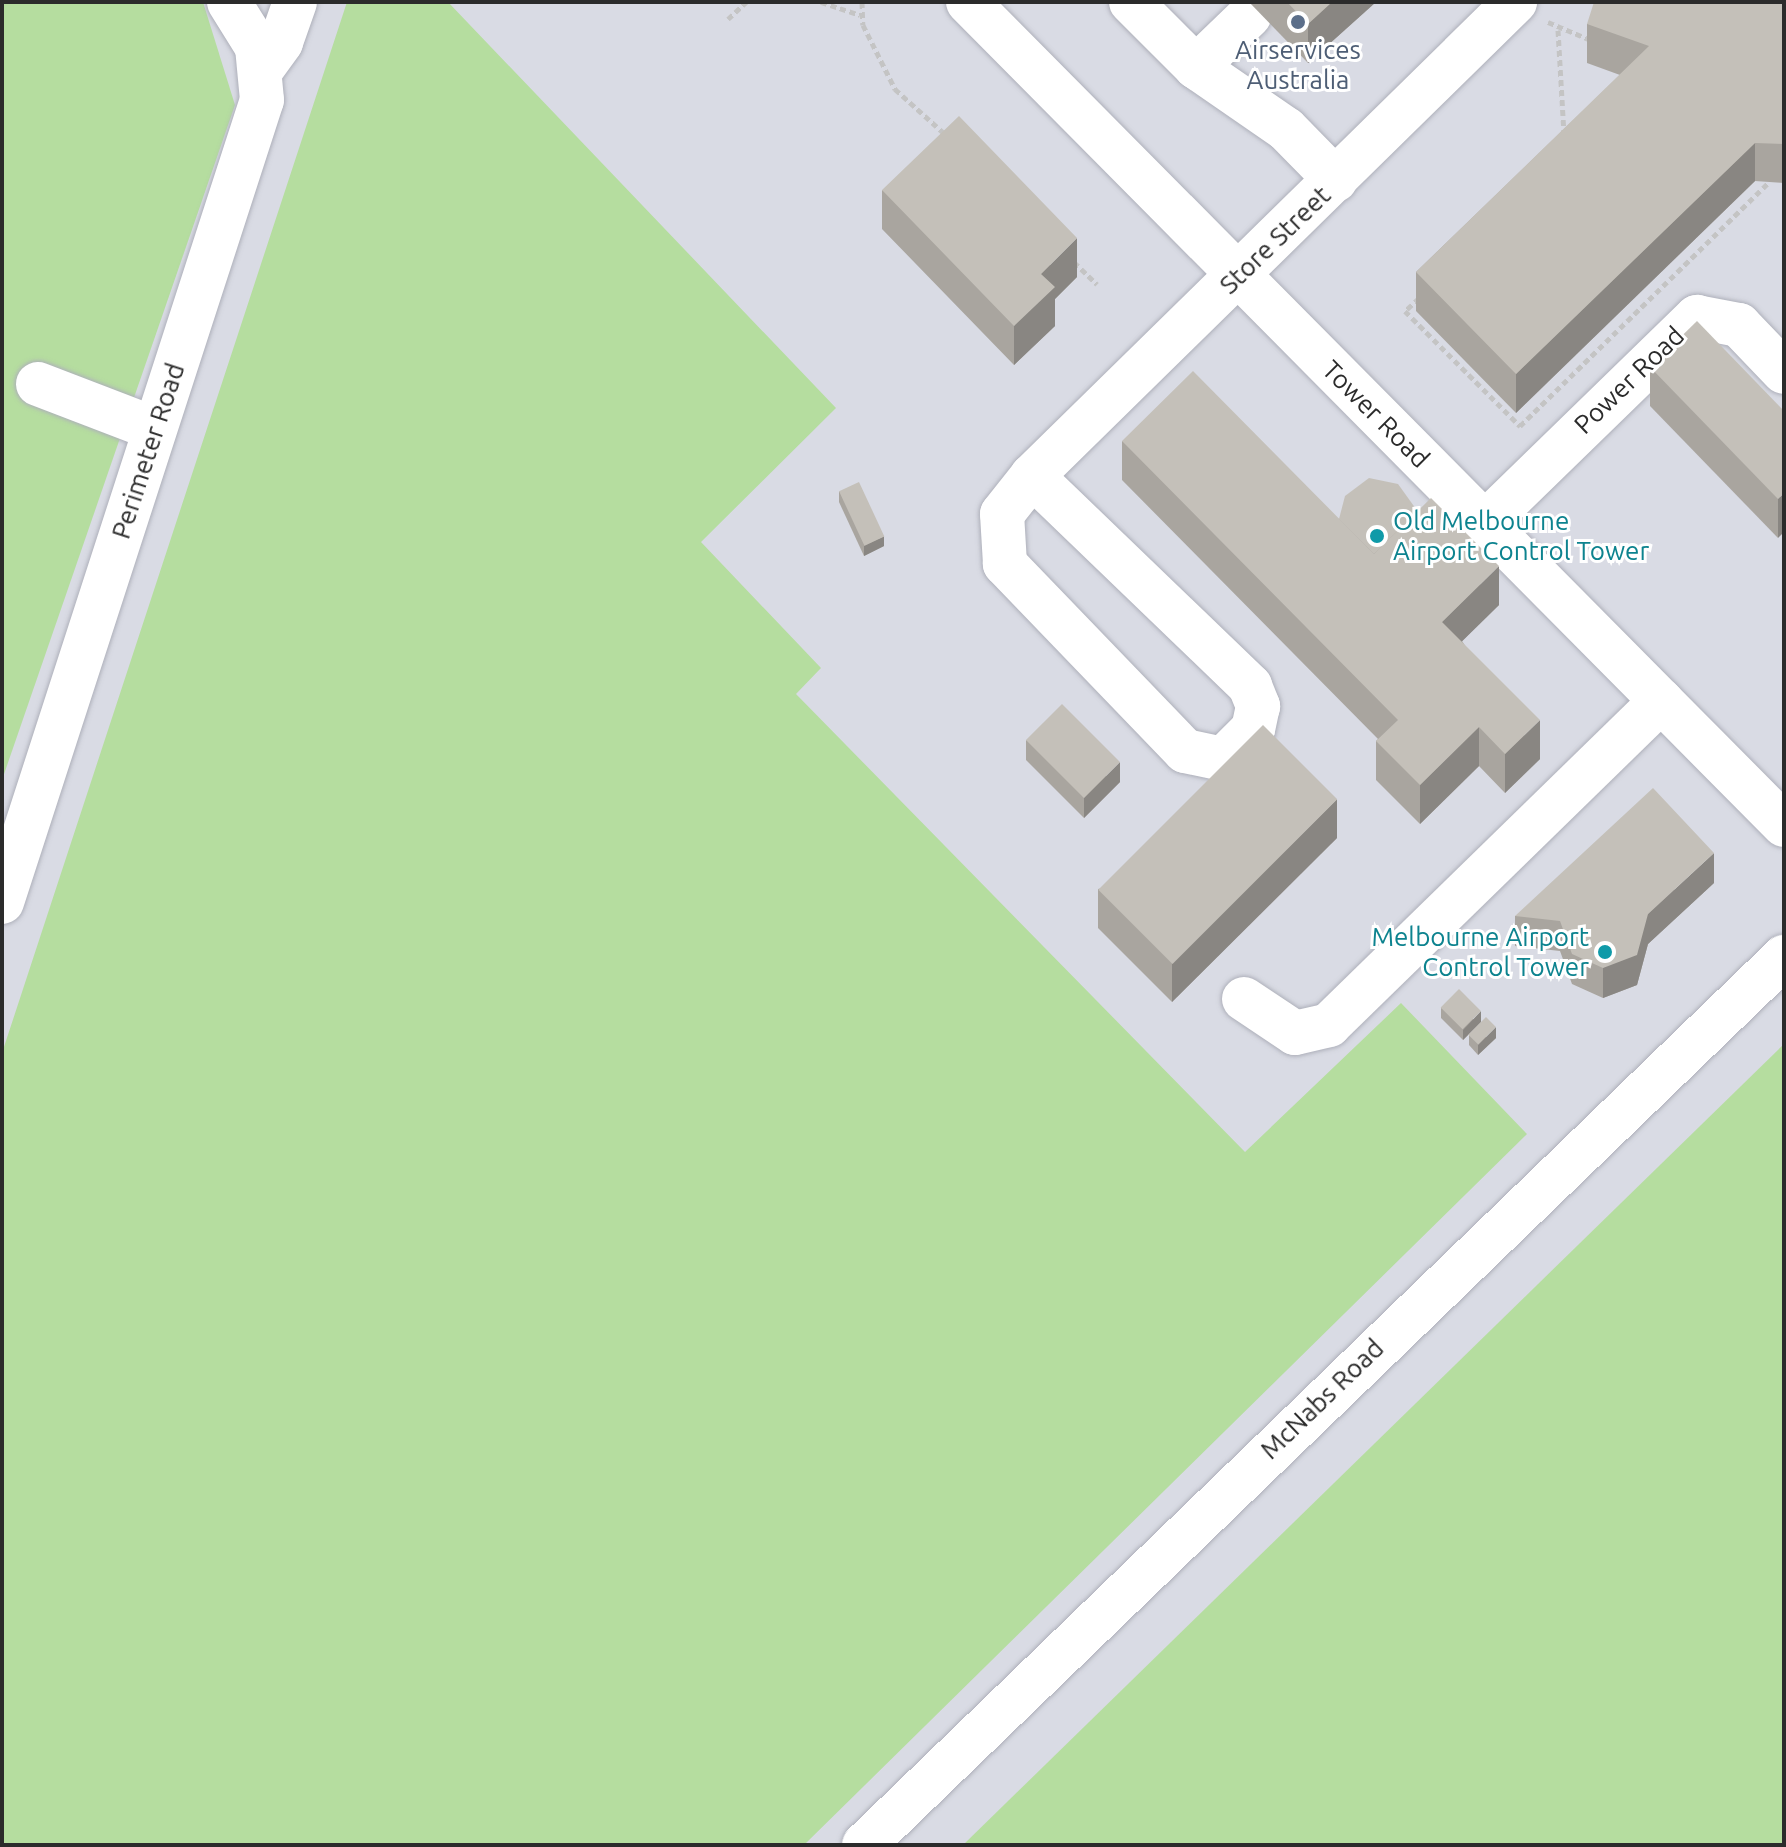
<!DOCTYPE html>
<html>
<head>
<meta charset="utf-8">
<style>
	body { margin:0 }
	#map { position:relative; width:1786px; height:1847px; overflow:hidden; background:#ebe5de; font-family:Ubuntu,sans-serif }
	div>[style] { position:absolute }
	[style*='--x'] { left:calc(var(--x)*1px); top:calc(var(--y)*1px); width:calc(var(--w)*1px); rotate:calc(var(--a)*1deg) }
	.airport>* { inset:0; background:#d9dbe4; transform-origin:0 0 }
	.green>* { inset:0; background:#b5dd9f }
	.path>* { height:5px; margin-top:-2.5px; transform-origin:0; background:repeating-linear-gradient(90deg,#c4c4c4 0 6px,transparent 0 10px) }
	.roads { filter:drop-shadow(0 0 2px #aeb0ba) drop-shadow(0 0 2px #aeb0ba) }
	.minor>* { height:44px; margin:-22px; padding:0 22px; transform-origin:22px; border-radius:22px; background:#fff }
	.wall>* { inset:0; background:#a9a59f }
	.shaded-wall>* { inset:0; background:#898682 }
	.building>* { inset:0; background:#c4c0b9; transform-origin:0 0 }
	.dots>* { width:22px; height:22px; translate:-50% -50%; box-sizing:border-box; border:4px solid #fff; border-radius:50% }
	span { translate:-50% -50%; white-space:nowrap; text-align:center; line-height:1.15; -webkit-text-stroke:6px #fff; paint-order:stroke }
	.service-label { font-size:26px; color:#4e5e75 }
	.street-label { font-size:26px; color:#2b2b2b }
	.culture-label { font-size:26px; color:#0d838f }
	.left { translate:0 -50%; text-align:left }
	.right { translate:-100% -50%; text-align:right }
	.frame { position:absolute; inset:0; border:4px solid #2b2b2b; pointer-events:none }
</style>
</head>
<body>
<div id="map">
	<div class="airport">
		<i style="left:2px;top:2px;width:1782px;height:1843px"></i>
	</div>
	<div class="green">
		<i style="clip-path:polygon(2px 2px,203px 2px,235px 105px,2px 780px)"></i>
		<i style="clip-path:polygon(347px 2px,448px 2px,836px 408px,701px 542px,821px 668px,796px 694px,1245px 1152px,1401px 1003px,1527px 1134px,804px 1845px,2px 1845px,2px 1053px)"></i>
		<i style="clip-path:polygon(1784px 1044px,1784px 1845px,963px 1845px)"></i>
	</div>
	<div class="path">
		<i style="--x:821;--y:2;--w:41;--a:18.4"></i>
		<i style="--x:862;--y:2;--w:23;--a:88"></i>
		<i style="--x:863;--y:25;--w:72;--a:63.4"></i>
		<i style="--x:895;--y:89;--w:67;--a:42"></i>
		<i style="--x:728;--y:19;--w:25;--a:-43"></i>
		<i style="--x:1548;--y:22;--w:49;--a:22.9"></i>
		<i style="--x:1558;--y:30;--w:103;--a:86.7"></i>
		<i style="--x:1074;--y:262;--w:32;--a:44"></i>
		<i style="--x:1419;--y:298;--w:19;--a:137"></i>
		<i style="--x:1405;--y:311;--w:163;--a:45"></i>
		<i style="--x:1520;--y:426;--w:349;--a:-44.4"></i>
	</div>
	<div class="roads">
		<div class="minor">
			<i style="--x:968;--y:2;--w:1159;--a:45.24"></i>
			<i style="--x:1131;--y:2;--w:92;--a:45"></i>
			<i style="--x:1196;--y:67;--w:74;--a:-43.9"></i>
			<i style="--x:1196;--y:67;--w:109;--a:34.6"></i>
			<i style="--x:1286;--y:129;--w:71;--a:45.6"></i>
			<i style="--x:261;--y:70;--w:34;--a:-54"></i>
			<i style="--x:281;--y:42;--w:42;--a:-70.7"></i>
			<i style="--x:38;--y:384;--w:125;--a:21"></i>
			<i style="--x:1032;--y:476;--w:303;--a:43.9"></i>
			<i style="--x:1250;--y:686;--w:22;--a:68"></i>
			<i style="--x:1258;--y:706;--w:24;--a:102"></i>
			<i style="--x:1253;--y:729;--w:42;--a:135"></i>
			<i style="--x:1223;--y:759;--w:39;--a:-168"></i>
			<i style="--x:1185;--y:751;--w:260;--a:-133.9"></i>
			<i style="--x:1005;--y:564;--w:50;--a:-93.4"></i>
			<i style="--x:1002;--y:514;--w:48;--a:-51.7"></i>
			<i style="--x:1032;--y:476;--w:677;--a:-44.46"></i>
			<i style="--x:1485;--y:523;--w:296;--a:-44.2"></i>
			<i style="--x:1697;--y:317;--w:43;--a:10.8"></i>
			<i style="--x:1739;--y:325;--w:65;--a:46.2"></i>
			<i style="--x:2;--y:902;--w:843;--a:-72.04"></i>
			<i style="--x:262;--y:100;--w:53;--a:-95.4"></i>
			<i style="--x:257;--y:47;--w:53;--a:-121.9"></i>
			<i style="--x:1244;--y:999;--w:61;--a:33.7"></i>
			<i style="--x:1295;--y:1033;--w:35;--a:-13"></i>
			<i style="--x:1329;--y:1025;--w:464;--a:-44.3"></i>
			<i style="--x:864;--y:1845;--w:1279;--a:-43.99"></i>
		</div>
	</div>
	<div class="wall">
		<i style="clip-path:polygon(1249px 2px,1376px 2px,1308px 63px)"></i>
		<i style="clip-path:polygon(1784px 2px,1784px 183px,1755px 181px,1516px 413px,1416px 311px,1416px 272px,1620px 75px,1587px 63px,1587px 24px)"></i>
		<i style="clip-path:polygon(882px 190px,1077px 277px,1055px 299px,1055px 326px,1014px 365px,882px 229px)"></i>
		<i style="clip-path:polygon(1650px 367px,1784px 411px,1778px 538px,1650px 406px)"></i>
		<i style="clip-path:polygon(1122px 441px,1339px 519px,1416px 513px,1499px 605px,1462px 641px,1540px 759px,1505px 793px,1479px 766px,1420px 824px,1376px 780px,1376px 741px,1378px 739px,1122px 480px)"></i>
		<i style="clip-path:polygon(839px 491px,884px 546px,864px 556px,839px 502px)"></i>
		<i style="clip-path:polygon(1026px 740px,1120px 782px,1084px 818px,1026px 760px)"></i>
		<i style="clip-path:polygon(1337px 838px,1172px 1002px,1098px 928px,1098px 889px)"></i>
		<i style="clip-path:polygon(1714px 883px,1648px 944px,1637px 985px,1603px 998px,1572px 984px,1560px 951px,1515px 946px,1515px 916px)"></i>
		<i style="clip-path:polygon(1441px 1008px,1481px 1022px,1463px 1040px,1441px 1018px)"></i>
		<i style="clip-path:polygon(1469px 1035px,1496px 1038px,1478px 1055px,1469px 1045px)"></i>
	</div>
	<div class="shaded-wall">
		<i style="clip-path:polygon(1332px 2px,1376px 2px,1308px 63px,1308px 24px)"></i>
		<i style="clip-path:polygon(1755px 143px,1755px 181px,1516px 413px,1516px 374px)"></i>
		<i style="clip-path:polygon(1077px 238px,1077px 277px,1055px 299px,1055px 326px,1014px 365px,1014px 326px,1041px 274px)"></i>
		<i style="clip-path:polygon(1784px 493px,1784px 532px,1778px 538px,1778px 499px)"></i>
		<i style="clip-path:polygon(884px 536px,884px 546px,864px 556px,864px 546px)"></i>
		<i style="clip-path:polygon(1499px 566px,1499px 605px,1442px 661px,1442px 622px)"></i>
		<i style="clip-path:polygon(1540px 720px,1540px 759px,1505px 793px,1505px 754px)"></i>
		<i style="clip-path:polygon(1479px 727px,1479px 766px,1420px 824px,1420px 785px)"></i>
		<i style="clip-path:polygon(1120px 762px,1120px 782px,1084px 818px,1084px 798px)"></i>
		<i style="clip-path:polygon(1337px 799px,1337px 838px,1172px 1002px,1172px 963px)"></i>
		<i style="clip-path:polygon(1714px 853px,1714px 883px,1648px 944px,1637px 985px,1603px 998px,1603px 968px,1648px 914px)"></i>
		<i style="clip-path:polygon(1481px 1011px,1481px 1022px,1463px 1040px,1463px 1030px)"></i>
		<i style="clip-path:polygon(1496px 1027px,1496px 1038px,1478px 1055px,1478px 1045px)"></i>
	</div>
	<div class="building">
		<i style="clip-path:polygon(1287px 2px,1332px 2px,1308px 24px)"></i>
		<i style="clip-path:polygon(1594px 2px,1784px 2px,1784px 144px,1755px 143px,1516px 374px,1416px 272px,1649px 46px,1587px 24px)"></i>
		<i style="clip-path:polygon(959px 116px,1077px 238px,1041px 274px,1055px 287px,1014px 326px,882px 190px)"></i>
		<i style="clip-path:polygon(1697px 321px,1784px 411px,1784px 493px,1778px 499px,1650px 367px)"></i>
		<i style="clip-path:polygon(1193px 371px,1374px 554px,1431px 498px,1499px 566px,1442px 622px,1540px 720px,1505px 754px,1479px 727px,1420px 785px,1376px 741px,1398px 720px,1122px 441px)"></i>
		<i style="clip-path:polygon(1369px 478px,1398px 484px,1416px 509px,1414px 515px,1374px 554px,1339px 519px,1345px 496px)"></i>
		<i style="left:859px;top:482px;width:60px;height:22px;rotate:65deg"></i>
		<i style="left:1062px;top:704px;width:82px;height:51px;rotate:45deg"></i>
		<i style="left:1263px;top:725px;width:105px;height:233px;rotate:45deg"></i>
		<i style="clip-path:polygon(1653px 788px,1714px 853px,1648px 914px,1637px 955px,1603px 968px,1572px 954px,1560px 921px,1515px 916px)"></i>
		<i style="left:1459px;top:989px;width:31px;height:26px;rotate:45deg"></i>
		<i style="left:1486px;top:1017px;width:14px;height:25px;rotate:45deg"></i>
	</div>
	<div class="dots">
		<i style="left:1298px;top:22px;background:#5c6f8a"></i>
		<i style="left:1377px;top:536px;background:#0f9aa8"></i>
		<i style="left:1605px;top:952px;background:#0f9aa8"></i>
	</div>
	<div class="service-label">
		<span style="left:1298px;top:65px">Airservices<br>Australia</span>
	</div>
	<div class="street-label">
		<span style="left:1275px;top:240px;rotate:-44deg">Store Street</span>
		<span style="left:1629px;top:380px;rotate:-44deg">Power Road</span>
		<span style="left:1376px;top:414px;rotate:45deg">Tower Road</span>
		<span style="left:148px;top:451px;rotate:-72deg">Perimeter Road</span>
		<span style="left:1322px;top:1399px;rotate:-44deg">McNabs Road</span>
	</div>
	<div class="culture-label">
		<span class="left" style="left:1393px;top:536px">Old Melbourne<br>Airport Control Tower</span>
		<span class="right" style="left:1589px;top:952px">Melbourne Airport<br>Control Tower</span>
	</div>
	<div class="frame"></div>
</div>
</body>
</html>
